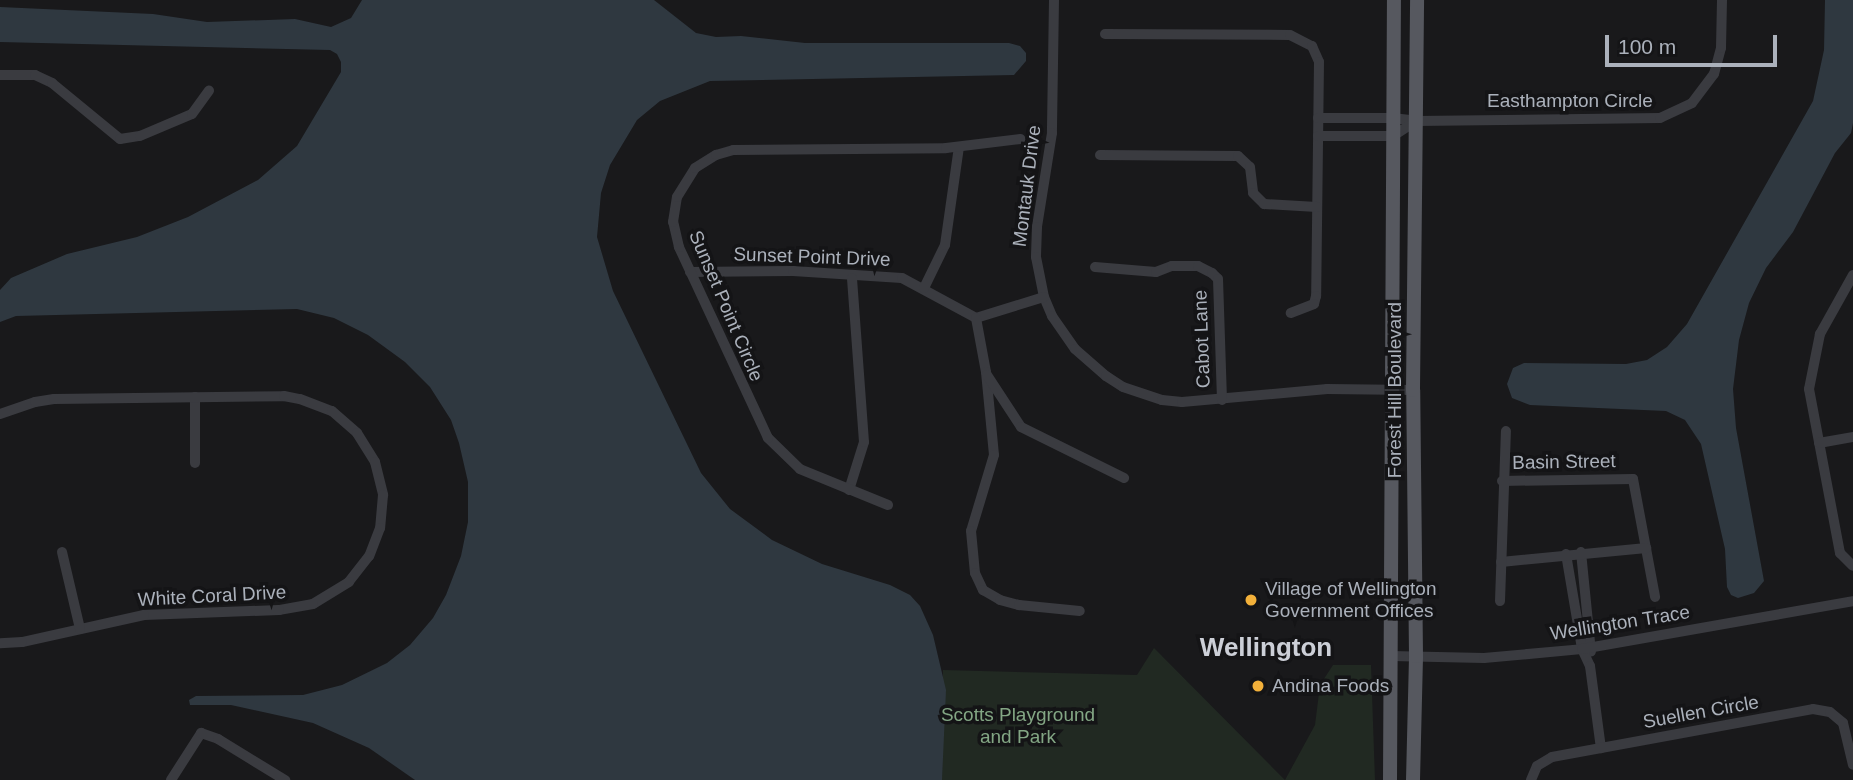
<!DOCTYPE html>
<html>
<head>
<meta charset="utf-8">
<style>
	body { margin:0 }
	#map { position:relative; width:1853px; height:780px; overflow:hidden; background:#19191b; font-family:Helvetica,sans-serif }
	div>[style] { position:absolute }
	[style*='--x'] { left:calc(var(--x)*1px); top:calc(var(--y)*1px); width:calc(var(--w)*1px); rotate:calc(var(--a)*1deg) }
	.green>* { inset:0; background:#212922 }
	.water>* { inset:0; background:#2f3840 }
	.minor>* { height:10px; margin:-5px; padding:0 5px; transform-origin:5px; border-radius:5px; background:#3a3b40 }
	.major>* { height:14px; margin:-7px; padding:0 7px; transform-origin:7px; border-radius:7px; background:#56585f }
	.dots>* { width:19px; height:19px; translate:-50% -50%; box-sizing:border-box; border:4px solid #141416; border-radius:50% }
	span { translate:-50% -50%; white-space:nowrap; text-align:center; line-height:1.15; -webkit-text-stroke:7px #141416; paint-order:stroke }
	.street-label { font-size:19px; color:#abb1bb }
	.poi-label { font-size:19px; color:#abb1bb }
	.left { translate:0 -50%; text-align:left }
	.park-label { font-size:19px; color:#83a684 }
	.district-label { font-size:26px; color:#cccfd7; font-weight:700 }
	.scale { position:absolute; left:1605px; top:35px; width:172px; height:32px; box-sizing:border-box; border:4px solid #abb1bb; border-top:0; padding-left:9px; font-size:21px; line-height:24px; white-space:nowrap; color:#abb1bb; -webkit-text-stroke:5px #141416; paint-order:stroke }
</style>
</head>
<body>
<div id="map">
	<div class="green">
		<i style="clip-path:polygon(1154px 648px,1285px 780px,942px 780px,943px 670px,1137px 675px)"></i>
		<i style="clip-path:polygon(1333px 665px,1371px 665px,1375px 780px,1285px 780px,1315px 725px,1320px 685px)"></i>
	</div>
	<div class="water">
		<i style="clip-path:polygon(362px 0,654px 0,696px 33px,716px 37px,741px 36px,805px 43px,1009px 43px,1020px 46px,1026px 53px,1026px 61px,1014px 75px,710px 81px,660px 101px,637px 120px,610px 165px,601px 193px,597px 237px,613px 291px,701px 473px,730px 509px,772px 540px,822px 564px,890px 585px,910px 595px,920px 606px,933px 635px,946px 690px,942px 780px,415px 780px,369px 748px,313px 723px,231px 705px,190px 705px,189px 700px,196px 696px,303px 695px,342px 685px,387px 663px,410px 645px,433px 618px,446px 595px,461px 556px,468px 522px,468px 482px,459px 443px,451px 420px,430px 387px,405px 362px,368px 335px,334px 318px,297px 309px,16px 316px,0 322px,0 290px,11px 278px,67px 254px,137px 237px,188px 217px,258px 180px,297px 146px,341px 72px,341px 62px,337px 54px,330px 50px,0 42px,0 7px,153px 14px,207px 22px,295px 19px,331px 27px,351px 18px)"></i>
		<i style="clip-path:polygon(1825px 0,1853px 0,1853px 123px,1851px 133px,1835px 153px,1793px 232px,1766px 268px,1749px 303px,1739px 340px,1733px 389px,1736px 428px,1764px 581px,1754px 593px,1738px 598px,1731px 595px,1727px 587px,1725px 549px,1701px 444px,1685px 420px,1666px 411px,1530px 405px,1512px 398px,1507px 384px,1513px 368px,1524px 363px,1626px 364px,1647px 360px,1667px 347px,1687px 324px,1813px 101px,1824px 50px)"></i>
	</div>
	<div class="minor">
		<i style="--x:1054;--y:0;--w:133;--a:90.9"></i>
		<i style="--x:1052;--y:133;--w:95;--a:99.1"></i>
		<i style="--x:1037;--y:227;--w:30;--a:92"></i>
		<i style="--x:1036;--y:257;--w:41;--a:78.7"></i>
		<i style="--x:1044;--y:297;--w:21;--a:67"></i>
		<i style="--x:1052;--y:316;--w:40;--a:55.1"></i>
		<i style="--x:1075;--y:349;--w:41;--a:41.1"></i>
		<i style="--x:1106;--y:376;--w:20;--a:33"></i>
		<i style="--x:1123;--y:387;--w:41;--a:18.4"></i>
		<i style="--x:1162;--y:400;--w:20;--a:6"></i>
		<i style="--x:1182;--y:402;--w:146;--a:-5.1"></i>
		<i style="--x:1327;--y:389;--w:86;--a:0.7"></i>
		<i style="--x:1105;--y:34;--w:185;--a:0.3"></i>
		<i style="--x:1290;--y:35;--w:25;--a:27"></i>
		<i style="--x:1312;--y:46;--w:17;--a:66"></i>
		<i style="--x:1319;--y:62;--w:234;--a:90.7"></i>
		<i style="--x:1316;--y:296;--w:8;--a:104"></i>
		<i style="--x:1314;--y:304;--w:25;--a:159"></i>
		<i style="--x:0;--y:75;--w:35;--a:0"></i>
		<i style="--x:35;--y:75;--w:19;--a:25"></i>
		<i style="--x:52;--y:83;--w:88;--a:39.5"></i>
		<i style="--x:120;--y:139;--w:20;--a:-9"></i>
		<i style="--x:140;--y:136;--w:56;--a:-22.9"></i>
		<i style="--x:192;--y:114;--w:29;--a:-54"></i>
		<i style="--x:1318;--y:118;--w:75;--a:0"></i>
		<i style="--x:1393;--y:118;--w:23;--a:7"></i>
		<i style="--x:1416;--y:121;--w:244;--a:-0.7"></i>
		<i style="--x:1660;--y:118;--w:35;--a:-25"></i>
		<i style="--x:1692;--y:103;--w:36;--a:-53"></i>
		<i style="--x:1714;--y:74;--w:27;--a:-75"></i>
		<i style="--x:1721;--y:48;--w:48;--a:-88.8"></i>
		<i style="--x:1318;--y:136;--w:75;--a:0"></i>
		<i style="--x:1393;--y:136;--w:27;--a:-33"></i>
		<i style="--x:1100;--y:155;--w:138;--a:0.4"></i>
		<i style="--x:1238;--y:156;--w:16;--a:43"></i>
		<i style="--x:1250;--y:167;--w:26;--a:83"></i>
		<i style="--x:1253;--y:193;--w:16;--a:45"></i>
		<i style="--x:1264;--y:204;--w:53;--a:3.2"></i>
		<i style="--x:1095;--y:267;--w:61;--a:4.7"></i>
		<i style="--x:1156;--y:272;--w:17;--a:-21"></i>
		<i style="--x:1172;--y:266;--w:26;--a:0"></i>
		<i style="--x:1198;--y:266;--w:16;--a:27"></i>
		<i style="--x:1212;--y:273;--w:8;--a:45"></i>
		<i style="--x:1218;--y:279;--w:121;--a:88.1"></i>
		<i style="--x:690;--y:272;--w:103;--a:-0.6"></i>
		<i style="--x:793;--y:271;--w:109;--a:3.7"></i>
		<i style="--x:902;--y:278;--w:84;--a:28.4"></i>
		<i style="--x:976;--y:318;--w:71;--a:-17.2"></i>
		<i style="--x:1853;--y:275;--w:68;--a:119.2"></i>
		<i style="--x:1820;--y:334;--w:56;--a:101.3"></i>
		<i style="--x:1809;--y:389;--w:167;--a:79.3"></i>
		<i style="--x:1840;--y:553;--w:18;--a:45"></i>
		<i style="--x:924;--y:288;--w:48;--a:-64"></i>
		<i style="--x:945;--y:245;--w:99;--a:-81.9"></i>
		<i style="--x:976;--y:318;--w:55;--a:79.5"></i>
		<i style="--x:986;--y:372;--w:83;--a:84.5"></i>
		<i style="--x:994;--y:455;--w:79;--a:106.8"></i>
		<i style="--x:971;--y:531;--w:42;--a:84.6"></i>
		<i style="--x:975;--y:573;--w:19;--a:65"></i>
		<i style="--x:983;--y:590;--w:20;--a:30"></i>
		<i style="--x:1000;--y:600;--w:20;--a:15"></i>
		<i style="--x:1019;--y:605;--w:61;--a:5.6"></i>
		<i style="--x:987;--y:375;--w:62;--a:56.8"></i>
		<i style="--x:1021;--y:427;--w:115;--a:26.3"></i>
		<i style="--x:195;--y:397;--w:66;--a:90"></i>
		<i style="--x:0;--y:414;--w:37;--a:-19"></i>
		<i style="--x:35;--y:402;--w:19;--a:-9"></i>
		<i style="--x:54;--y:399;--w:230;--a:-0.7"></i>
		<i style="--x:284;--y:396;--w:16;--a:11"></i>
		<i style="--x:300;--y:399;--w:34;--a:21"></i>
		<i style="--x:332;--y:411;--w:33;--a:41"></i>
		<i style="--x:357;--y:433;--w:34;--a:58"></i>
		<i style="--x:375;--y:462;--w:34;--a:76"></i>
		<i style="--x:383;--y:495;--w:33;--a:95"></i>
		<i style="--x:380;--y:528;--w:30;--a:111"></i>
		<i style="--x:369;--y:556;--w:33;--a:128"></i>
		<i style="--x:349;--y:582;--w:42;--a:148.6"></i>
		<i style="--x:313;--y:604;--w:35;--a:170"></i>
		<i style="--x:279;--y:610;--w:135;--a:177.9"></i>
		<i style="--x:144;--y:615;--w:125;--a:167.5"></i>
		<i style="--x:22;--y:642;--w:22;--a:177"></i>
		<i style="--x:1819;--y:443;--w:35;--a:-10"></i>
		<i style="--x:1502;--y:481;--w:131;--a:-0.9"></i>
		<i style="--x:1633;--y:479;--w:120;--a:79.4"></i>
		<i style="--x:849;--y:490;--w:50;--a:-72.6"></i>
		<i style="--x:864;--y:442;--w:164;--a:-94.2"></i>
		<i style="--x:888;--y:505;--w:95;--a:-157.8"></i>
		<i style="--x:800;--y:469;--w:45;--a:-135.9"></i>
		<i style="--x:768;--y:438;--w:211;--a:-115"></i>
		<i style="--x:679;--y:247;--w:26;--a:-103"></i>
		<i style="--x:673;--y:222;--w:25;--a:-81"></i>
		<i style="--x:677;--y:197;--w:34;--a:-58"></i>
		<i style="--x:695;--y:168;--w:25;--a:-32"></i>
		<i style="--x:716;--y:155;--w:18;--a:-16"></i>
		<i style="--x:733;--y:150;--w:213;--a:-0.5"></i>
		<i style="--x:946;--y:148;--w:75;--a:-6.9"></i>
		<i style="--x:62;--y:552;--w:79;--a:76.8"></i>
		<i style="--x:1581;--y:552;--w:100;--a:84.3"></i>
		<i style="--x:1566;--y:554;--w:96;--a:80.4"></i>
		<i style="--x:1582;--y:649;--w:19;--a:65"></i>
		<i style="--x:1590;--y:666;--w:83;--a:82.4"></i>
		<i style="--x:1501;--y:562;--w:146;--a:-5.5"></i>
		<i style="--x:1500;--y:601;--w:170;--a:-88"></i>
		<i style="--x:1391;--y:656;--w:93;--a:1.2"></i>
		<i style="--x:1484;--y:658;--w:98;--a:-5.2"></i>
		<i style="--x:1582;--y:649;--w:275;--a:-10"></i>
		<i style="--x:171;--y:780;--w:56;--a:-57.4"></i>
		<i style="--x:201;--y:733;--w:18;--a:19"></i>
		<i style="--x:218;--y:739;--w:79;--a:31.5"></i>
		<i style="--x:1531;--y:780;--w:15;--a:-67"></i>
		<i style="--x:1537;--y:766;--w:17;--a:-31"></i>
		<i style="--x:1552;--y:757;--w:265;--a:-10.4"></i>
		<i style="--x:1813;--y:709;--w:17;--a:10"></i>
		<i style="--x:1830;--y:712;--w:17;--a:40"></i>
		<i style="--x:1843;--y:723;--w:43;--a:76.6"></i>
	</div>
	<div class="major">
		<i style="--x:1390;--y:780;--w:780;--a:-89.71"></i>
		<i style="--x:1413;--y:780;--w:124;--a:-88.6"></i>
		<i style="--x:1416;--y:656;--w:266;--a:-90.6"></i>
		<i style="--x:1413;--y:390;--w:390;--a:-89.4"></i>
	</div>
	<div class="dots">
		<i style="left:1251px;top:600px;background:#f2b03a"></i>
		<i style="left:1258px;top:686px;background:#f2b03a"></i>
	</div>
	<div class="street-label">
		<span style="left:1570px;top:101px">Easthampton Circle</span>
		<span style="left:1027px;top:186px;rotate:-83deg">Montauk Drive</span>
		<span style="left:812px;top:257px;rotate:2deg">Sunset Point Drive</span>
		<span style="left:726px;top:306px;rotate:67deg">Sunset Point Circle</span>
		<span style="left:1202px;top:339px;rotate:-92deg">Cabot Lane</span>
		<span style="left:1395px;top:390px;rotate:-90deg">Forest Hill Boulevard</span>
		<span style="left:1564px;top:462px;rotate:-1deg">Basin Street</span>
		<span style="left:212px;top:596px;rotate:-3deg">White Coral Drive</span>
		<span style="left:1620px;top:623px;rotate:-9deg">Wellington Trace</span>
		<span style="left:1701px;top:712px;rotate:-10deg">Suellen Circle</span>
	</div>
	<div class="poi-label">
		<span class="left" style="left:1265px;top:600px">Village of Wellington<br>Government Offices</span>
		<span class="left" style="left:1272px;top:686px">Andina Foods</span>
	</div>
	<div class="park-label">
		<span style="left:1018px;top:726px">Scotts Playground<br>and Park</span>
	</div>
	<div class="district-label">
		<span style="left:1266px;top:648px">Wellington</span>
	</div>
	<div class="scale">100 m</div>
</div>
</body>
</html>
